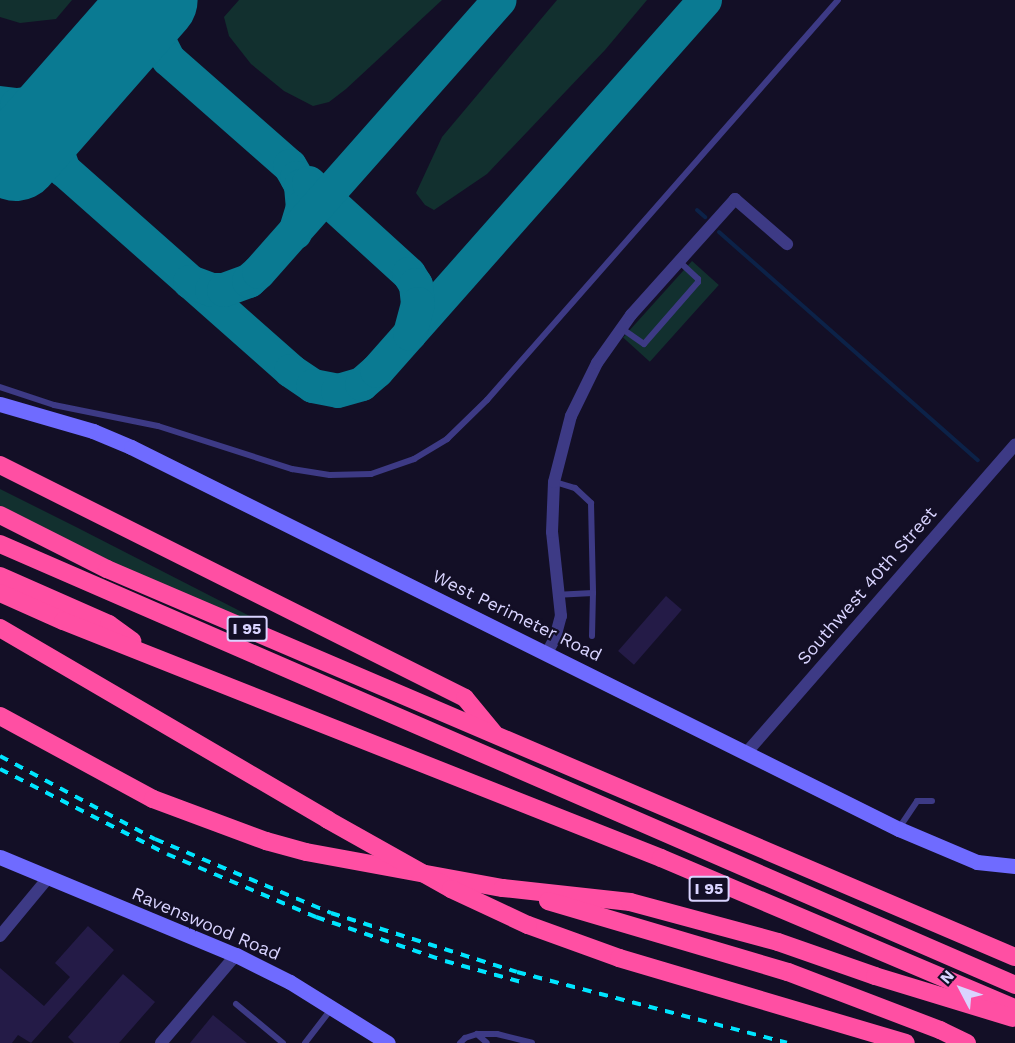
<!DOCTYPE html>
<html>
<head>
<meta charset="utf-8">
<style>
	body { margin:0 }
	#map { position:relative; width:1015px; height:1043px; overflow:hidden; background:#130f26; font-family:"Work Sans",sans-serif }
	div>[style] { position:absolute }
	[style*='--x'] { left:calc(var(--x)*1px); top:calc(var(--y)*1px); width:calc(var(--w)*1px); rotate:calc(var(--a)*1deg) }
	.green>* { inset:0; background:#12302f; transform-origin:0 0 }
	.stream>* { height:4px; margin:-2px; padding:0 2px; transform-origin:2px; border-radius:2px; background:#0c2248 }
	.taxiway>* { height:34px; margin:-17px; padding:0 17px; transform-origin:17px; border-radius:17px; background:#0a7a92 }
	.runway>* { height:86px; margin:-43px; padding:0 43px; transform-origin:43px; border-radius:43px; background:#0a7a92 }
	.building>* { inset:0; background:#241b47; transform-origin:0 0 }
	.lane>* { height:6px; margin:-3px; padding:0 3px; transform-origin:3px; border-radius:3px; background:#3d3a85 }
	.street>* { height:12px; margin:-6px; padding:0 6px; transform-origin:6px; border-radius:6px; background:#3d3a85 }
	.secondary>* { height:15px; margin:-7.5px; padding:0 7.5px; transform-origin:7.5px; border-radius:7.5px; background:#6f6bff }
	.highway>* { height:18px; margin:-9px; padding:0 9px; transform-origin:9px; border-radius:9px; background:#ff4fa3 }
	.rail>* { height:4px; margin-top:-2px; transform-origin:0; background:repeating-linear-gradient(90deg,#00e5ff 0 9px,transparent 0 17px) }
	.highway-bridge>* { height:18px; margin:-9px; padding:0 9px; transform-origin:9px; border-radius:9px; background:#ff4fa3 }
	span { translate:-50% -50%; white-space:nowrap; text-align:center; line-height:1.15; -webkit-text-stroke:4.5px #130f26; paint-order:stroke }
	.shield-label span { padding:2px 4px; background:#130f26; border:2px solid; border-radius:4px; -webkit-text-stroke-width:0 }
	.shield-label { font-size:16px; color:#d9d4ff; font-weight:700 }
	.street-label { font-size:18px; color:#d9d4ff }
	.north { position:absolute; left:931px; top:959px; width:60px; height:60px; -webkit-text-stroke:4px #130f26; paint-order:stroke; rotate:311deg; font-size:16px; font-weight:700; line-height:24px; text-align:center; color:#d9d4ff }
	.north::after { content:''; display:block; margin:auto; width:21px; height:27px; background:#d9d4ff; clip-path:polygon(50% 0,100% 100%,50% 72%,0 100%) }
</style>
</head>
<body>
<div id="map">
	<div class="green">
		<i style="clip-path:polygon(0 0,72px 0,56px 19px,20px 23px,0 17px)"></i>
		<i style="clip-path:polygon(239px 0,442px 0,346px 89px,329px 102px,313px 106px,284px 91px,251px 64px,229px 36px,224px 17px)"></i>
		<i style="clip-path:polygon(557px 0,647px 0,605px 50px,487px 174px,434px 210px,425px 205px,416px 193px,442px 137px)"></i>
		<i style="left:692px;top:261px;width:36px;height:103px;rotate:42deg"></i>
		<i style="clip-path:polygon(0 489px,78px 528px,271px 627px,167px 591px,0 508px)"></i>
	</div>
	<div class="stream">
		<i style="--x:697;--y:210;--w:11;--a:41"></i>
		<i style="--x:719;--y:232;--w:345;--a:41.4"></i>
	</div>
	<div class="taxiway">
		<i style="--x:161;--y:0;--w:22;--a:103"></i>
		<i style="--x:156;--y:21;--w:16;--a:86"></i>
		<i style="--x:157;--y:37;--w:25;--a:63"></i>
		<i style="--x:168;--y:59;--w:162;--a:41.3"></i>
		<i style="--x:290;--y:166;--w:14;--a:60"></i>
		<i style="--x:297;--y:178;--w:9;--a:63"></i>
		<i style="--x:301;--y:186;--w:21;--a:85"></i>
		<i style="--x:303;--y:207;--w:27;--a:107"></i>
		<i style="--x:96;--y:67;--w:55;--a:128.3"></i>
		<i style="--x:62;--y:110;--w:14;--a:115"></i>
		<i style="--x:56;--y:123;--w:20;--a:96"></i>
		<i style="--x:54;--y:143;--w:29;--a:70"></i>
		<i style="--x:64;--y:170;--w:303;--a:41.5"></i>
		<i style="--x:291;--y:371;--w:27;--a:34"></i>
		<i style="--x:313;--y:386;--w:25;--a:11"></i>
		<i style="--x:338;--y:391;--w:25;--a:-16"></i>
		<i style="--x:362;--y:384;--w:20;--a:-41"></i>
		<i style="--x:377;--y:371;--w:495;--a:-48.5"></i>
		<i style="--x:0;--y:103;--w:17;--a:7"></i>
		<i style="--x:17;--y:105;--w:24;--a:-7"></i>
		<i style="--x:41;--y:102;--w:21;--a:-19"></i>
		<i style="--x:61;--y:95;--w:21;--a:-37"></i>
		<i style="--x:309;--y:183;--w:135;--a:42.3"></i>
		<i style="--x:409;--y:274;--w:13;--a:58"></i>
		<i style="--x:416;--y:285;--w:19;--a:84"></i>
		<i style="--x:418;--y:304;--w:31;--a:105"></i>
		<i style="--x:190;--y:282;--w:23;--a:20"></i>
		<i style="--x:212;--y:290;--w:12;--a:0"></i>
		<i style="--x:224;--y:290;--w:27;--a:-20"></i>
		<i style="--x:249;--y:281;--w:13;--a:-42"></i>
		<i style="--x:259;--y:272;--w:363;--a:-48.5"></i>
	</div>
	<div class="runway">
		<i style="--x:16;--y:158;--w:210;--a:-48.7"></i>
	</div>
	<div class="building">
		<i style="left:666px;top:596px;width:21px;height:73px;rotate:41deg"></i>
		<i style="clip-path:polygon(88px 926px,114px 950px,31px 1043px,18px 1035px,12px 1043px,0 1043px,0 968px,44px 1006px,70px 977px,55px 963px)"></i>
		<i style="clip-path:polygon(123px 974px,155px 1002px,119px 1043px,74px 1043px,68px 1037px)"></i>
		<i style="clip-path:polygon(213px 1015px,247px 1043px,190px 1043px)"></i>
	</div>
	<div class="lane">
		<i style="--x:621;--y:328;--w:28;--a:35"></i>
		<i style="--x:644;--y:344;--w:82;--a:-48.9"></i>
		<i style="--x:698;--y:282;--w:3;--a:-90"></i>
		<i style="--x:698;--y:279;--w:26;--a:-137"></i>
		<i style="--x:0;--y:387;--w:57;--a:18.4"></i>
		<i style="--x:54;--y:405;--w:106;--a:11.4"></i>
		<i style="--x:158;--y:426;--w:141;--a:17.8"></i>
		<i style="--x:292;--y:469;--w:38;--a:9"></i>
		<i style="--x:330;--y:475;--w:41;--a:-1.4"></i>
		<i style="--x:371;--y:474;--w:46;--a:-19.2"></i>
		<i style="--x:414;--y:459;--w:39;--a:-31"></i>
		<i style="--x:447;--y:439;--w:56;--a:-44.3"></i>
		<i style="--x:487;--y:400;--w:532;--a:-48.73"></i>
		<i style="--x:555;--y:482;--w:21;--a:17"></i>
		<i style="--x:575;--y:488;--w:22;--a:43"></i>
		<i style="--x:591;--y:503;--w:90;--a:88.7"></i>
		<i style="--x:593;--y:593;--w:34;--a:177"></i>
		<i style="--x:592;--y:636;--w:43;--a:-88.7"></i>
		<i style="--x:899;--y:828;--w:32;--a:-56"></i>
		<i style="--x:917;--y:801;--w:15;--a:0"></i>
		<i style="--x:236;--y:1004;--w:61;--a:39.7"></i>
		<i style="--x:477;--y:1034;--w:13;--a:42"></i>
		<i style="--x:305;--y:1043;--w:44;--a:-52.4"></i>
		<i style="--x:460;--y:1043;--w:7;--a:-45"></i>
		<i style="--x:465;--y:1038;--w:13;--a:-18"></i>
		<i style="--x:477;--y:1034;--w:20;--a:0"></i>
		<i style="--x:497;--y:1034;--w:36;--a:14"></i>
	</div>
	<div class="street">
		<i style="--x:547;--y:653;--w:17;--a:-62"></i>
		<i style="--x:555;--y:638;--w:23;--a:-75"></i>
		<i style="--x:561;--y:616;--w:84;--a:-96.1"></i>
		<i style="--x:552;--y:532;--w:50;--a:-87.7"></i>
		<i style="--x:554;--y:482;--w:68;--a:-75.6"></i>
		<i style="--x:571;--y:416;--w:59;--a:-63.9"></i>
		<i style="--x:597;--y:363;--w:59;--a:-54.7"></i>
		<i style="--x:631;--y:315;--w:156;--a:-48.1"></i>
		<i style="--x:735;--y:199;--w:69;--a:40.9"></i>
		<i style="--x:747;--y:752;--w:408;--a:-48.9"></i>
		<i style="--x:0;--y:936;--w:75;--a:-50.4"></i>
		<i style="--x:161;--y:1043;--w:116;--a:-49.6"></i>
	</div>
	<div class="secondary">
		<i style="--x:0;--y:404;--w:97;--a:16.2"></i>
		<i style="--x:93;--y:431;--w:41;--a:22.8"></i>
		<i style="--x:131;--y:447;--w:858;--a:26.45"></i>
		<i style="--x:899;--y:829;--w:85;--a:22.9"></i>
		<i style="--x:977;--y:862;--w:38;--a:6"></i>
		<i style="--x:0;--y:857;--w:256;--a:22.6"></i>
		<i style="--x:236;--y:955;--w:60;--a:26.6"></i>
		<i style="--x:290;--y:982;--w:115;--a:31.9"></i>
	</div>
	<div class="highway">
		<i style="--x:0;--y:465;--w:520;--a:26.61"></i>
		<i style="--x:465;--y:698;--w:45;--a:50.4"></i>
		<i style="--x:0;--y:515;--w:120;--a:26.8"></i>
		<i style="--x:107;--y:569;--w:987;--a:23.14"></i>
		<i style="--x:0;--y:544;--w:1107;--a:23.48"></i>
		<i style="--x:0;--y:576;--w:119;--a:23.8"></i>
		<i style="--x:109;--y:624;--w:29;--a:36"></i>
		<i style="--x:0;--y:593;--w:69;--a:24"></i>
		<i style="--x:63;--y:621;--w:643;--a:21.62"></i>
		<i style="--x:661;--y:858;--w:384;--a:23"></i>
		<i style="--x:0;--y:628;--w:380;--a:30.3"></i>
		<i style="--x:0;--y:716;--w:174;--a:28.5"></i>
		<i style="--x:153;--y:799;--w:121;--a:20.4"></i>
		<i style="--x:266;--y:841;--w:41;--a:15.4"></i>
		<i style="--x:306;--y:852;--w:200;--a:10.4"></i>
		<i style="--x:503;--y:888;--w:128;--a:6.3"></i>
		<i style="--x:630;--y:902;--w:153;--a:15.1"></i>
		<i style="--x:778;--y:942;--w:103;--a:19.3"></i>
		<i style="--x:875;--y:976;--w:144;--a:16.9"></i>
		<i style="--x:548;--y:901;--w:250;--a:16.5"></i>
		<i style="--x:788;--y:972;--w:163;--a:20.9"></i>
		<i style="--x:940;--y:1030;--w:30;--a:26"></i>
		<i style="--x:528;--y:925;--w:97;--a:19.9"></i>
		<i style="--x:619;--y:958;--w:299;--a:16.5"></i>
	</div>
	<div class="rail">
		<i style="--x:0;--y:756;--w:176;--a:28.2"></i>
		<i style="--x:155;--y:839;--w:191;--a:22.8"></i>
		<i style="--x:331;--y:913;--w:195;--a:17.6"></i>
		<i style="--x:517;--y:972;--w:279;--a:14.7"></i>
		<i style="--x:0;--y:769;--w:187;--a:27"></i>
		<i style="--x:167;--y:854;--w:162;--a:22.9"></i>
		<i style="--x:316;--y:917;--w:136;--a:18.8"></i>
		<i style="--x:445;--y:961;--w:83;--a:15.4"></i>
	</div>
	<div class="highway-bridge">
		<i style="--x:328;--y:820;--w:141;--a:29.3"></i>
		<i style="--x:451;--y:889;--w:85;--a:25.1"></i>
	</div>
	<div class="shield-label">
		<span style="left:247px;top:629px">I 95</span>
		<span style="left:709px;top:889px">I 95</span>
	</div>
	<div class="street-label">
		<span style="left:867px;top:586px;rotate:-49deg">Southwest 40th Street</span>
		<span style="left:517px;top:616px;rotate:26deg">West Perimeter Road</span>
		<span style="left:206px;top:924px;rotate:23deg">Ravenswood Road</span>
	</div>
	<div class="north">N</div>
</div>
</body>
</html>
